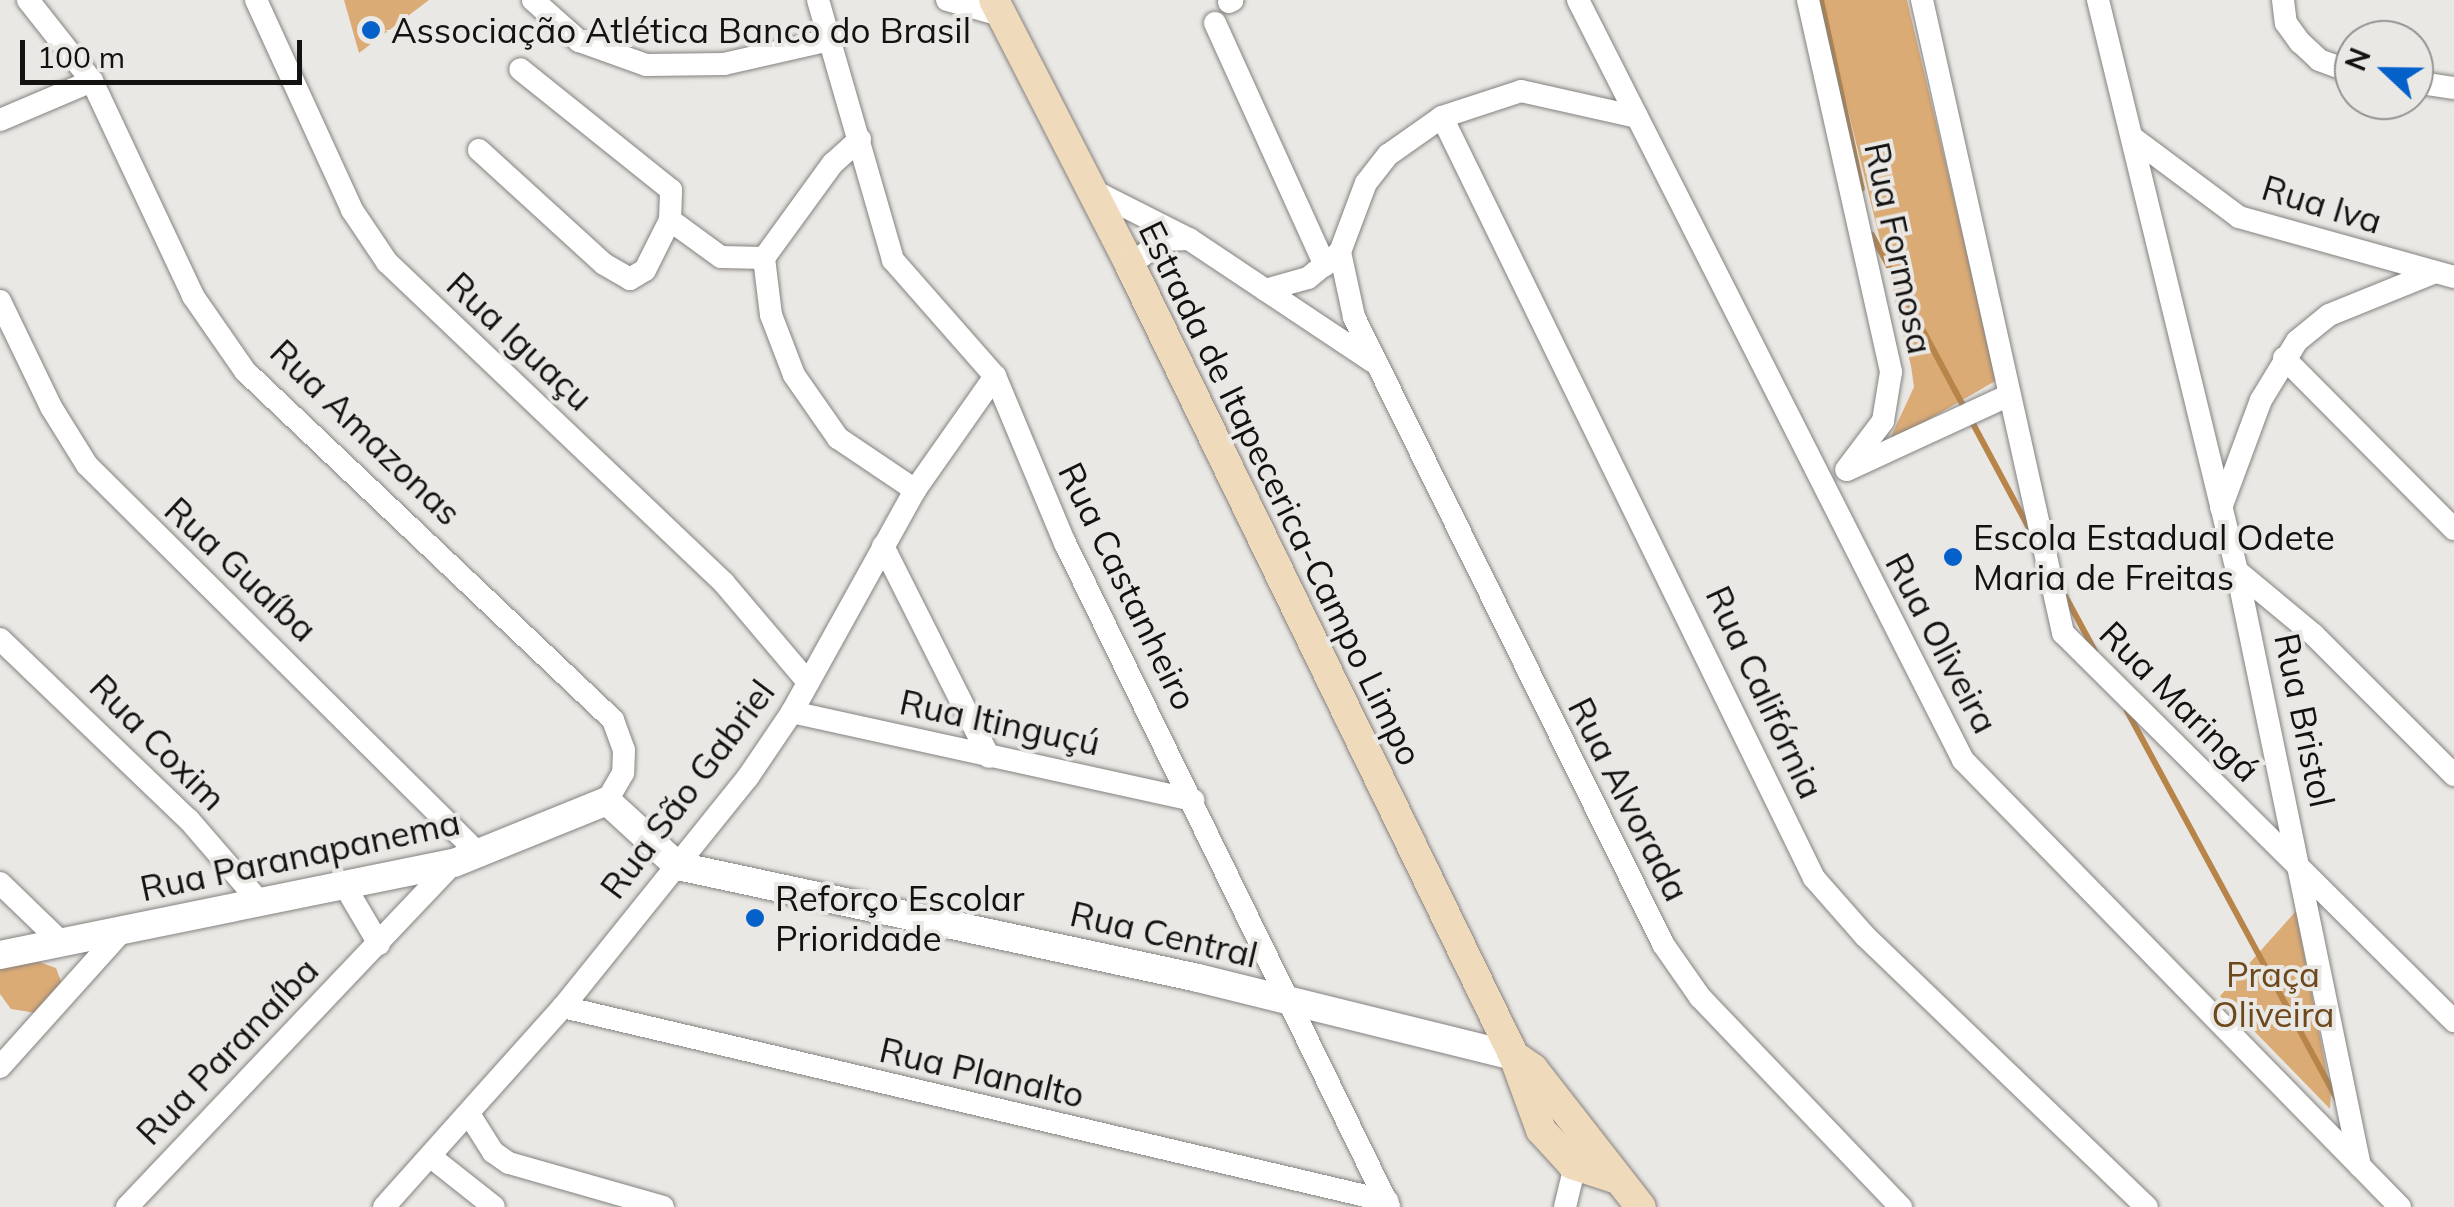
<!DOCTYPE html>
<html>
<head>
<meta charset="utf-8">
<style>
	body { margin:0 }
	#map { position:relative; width:2454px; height:1207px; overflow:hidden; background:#eae8e5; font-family:Mulish,sans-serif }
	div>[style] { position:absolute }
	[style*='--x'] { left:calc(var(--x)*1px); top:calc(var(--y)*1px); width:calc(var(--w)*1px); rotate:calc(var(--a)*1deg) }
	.green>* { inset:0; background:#dbab76 }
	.stream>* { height:6px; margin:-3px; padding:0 3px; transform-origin:3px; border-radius:3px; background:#b7844a }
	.roads { filter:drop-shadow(0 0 2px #84817f) drop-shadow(0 0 2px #84817f) }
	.minor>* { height:22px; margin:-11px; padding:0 11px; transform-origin:11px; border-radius:11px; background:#fff }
	.tertiary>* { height:28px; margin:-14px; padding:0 14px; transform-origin:14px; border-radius:14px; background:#fff }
	.secondary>* { height:30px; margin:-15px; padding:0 15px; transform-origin:15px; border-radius:15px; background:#f0dabc }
	.dots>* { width:28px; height:28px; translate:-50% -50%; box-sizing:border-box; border:5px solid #eae8e5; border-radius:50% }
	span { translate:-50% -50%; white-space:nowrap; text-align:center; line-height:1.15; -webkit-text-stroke:8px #eae8e5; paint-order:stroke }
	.poi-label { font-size:35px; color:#131211 }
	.left { translate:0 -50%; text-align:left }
	.street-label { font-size:35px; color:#131211 }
	.park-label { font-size:35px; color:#6c481c }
	.north { position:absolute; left:2334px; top:20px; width:100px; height:100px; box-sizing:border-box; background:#eae8e5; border:2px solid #949290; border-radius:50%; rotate:292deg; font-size:28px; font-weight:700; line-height:40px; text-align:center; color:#131211 }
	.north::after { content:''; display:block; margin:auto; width:35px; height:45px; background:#0461ca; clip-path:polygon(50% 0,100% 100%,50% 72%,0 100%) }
	.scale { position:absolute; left:20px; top:40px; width:282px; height:45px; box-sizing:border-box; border:5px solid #131211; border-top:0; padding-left:12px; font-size:30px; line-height:35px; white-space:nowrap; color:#131211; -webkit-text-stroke:8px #eae8e5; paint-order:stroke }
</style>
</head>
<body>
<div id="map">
	<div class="green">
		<i style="clip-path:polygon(344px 0,429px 0,359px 53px)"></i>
		<i style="clip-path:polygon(1821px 0,1907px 0,1997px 380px,1888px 443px,1914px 387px,1911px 366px)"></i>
		<i style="clip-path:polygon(2296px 911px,2331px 1094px,2330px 1109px,2220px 996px)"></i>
		<i style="clip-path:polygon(28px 958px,56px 968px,65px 992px,36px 1013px,11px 1009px,0 994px,0 962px)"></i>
	</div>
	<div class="stream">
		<i style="--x:1821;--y:0;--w:193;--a:77.8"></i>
		<i style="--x:1872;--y:235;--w:197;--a:61.9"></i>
		<i style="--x:1971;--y:420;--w:127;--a:61.8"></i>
		<i style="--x:2063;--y:592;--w:67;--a:61.5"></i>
		<i style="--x:2127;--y:711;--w:442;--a:61.6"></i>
	</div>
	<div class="roads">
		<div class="minor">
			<i style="--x:28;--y:0;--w:103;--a:51.7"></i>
			<i style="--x:92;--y:81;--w:238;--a:64.8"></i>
			<i style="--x:193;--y:296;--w:91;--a:55.3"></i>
			<i style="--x:245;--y:371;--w:507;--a:43.48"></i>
			<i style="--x:613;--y:720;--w:32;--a:70"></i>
			<i style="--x:624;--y:750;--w:23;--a:92"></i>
			<i style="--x:623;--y:773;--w:32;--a:120"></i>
			<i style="--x:256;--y:0;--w:231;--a:65.4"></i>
			<i style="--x:352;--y:210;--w:63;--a:56.1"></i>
			<i style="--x:387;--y:262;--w:465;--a:43.6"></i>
			<i style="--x:724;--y:583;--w:130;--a:49.7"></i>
			<i style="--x:533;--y:0;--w:62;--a:41.7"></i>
			<i style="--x:579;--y:41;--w:71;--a:19.7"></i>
			<i style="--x:646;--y:65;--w:78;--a:-0.7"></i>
			<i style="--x:724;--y:64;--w:113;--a:-12.8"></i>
			<i style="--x:818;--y:0;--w:271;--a:73.9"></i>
			<i style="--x:893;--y:260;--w:154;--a:48.7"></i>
			<i style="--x:995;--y:376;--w:181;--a:67.3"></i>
			<i style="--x:1065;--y:543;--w:739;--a:63.99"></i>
			<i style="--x:947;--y:0;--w:55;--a:15.8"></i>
			<i style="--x:1578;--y:0;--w:852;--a:63.13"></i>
			<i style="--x:1963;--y:760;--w:625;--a:45.65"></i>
			<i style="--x:1808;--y:0;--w:381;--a:77.4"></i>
			<i style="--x:1891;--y:372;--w:50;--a:99.3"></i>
			<i style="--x:1883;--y:421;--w:61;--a:127.1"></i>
			<i style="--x:1922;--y:0;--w:649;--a:77.44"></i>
			<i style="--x:2063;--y:633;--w:551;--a:44.78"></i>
			<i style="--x:2098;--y:0;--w:588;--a:76.32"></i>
			<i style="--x:2237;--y:571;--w:608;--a:78.32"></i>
			<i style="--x:2283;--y:0;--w:23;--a:83"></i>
			<i style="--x:2286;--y:23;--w:24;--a:54"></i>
			<i style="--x:2300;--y:42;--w:26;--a:43"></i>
			<i style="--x:2319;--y:60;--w:37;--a:20"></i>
			<i style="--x:1229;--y:2;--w:4;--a:-27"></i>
			<i style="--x:1215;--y:23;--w:266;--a:65.6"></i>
			<i style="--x:2414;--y:82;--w:40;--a:8.5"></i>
			<i style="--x:1442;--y:117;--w:847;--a:63.95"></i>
			<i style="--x:1814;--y:878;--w:77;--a:48.7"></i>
			<i style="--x:1865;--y:936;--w:391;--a:43.9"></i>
			<i style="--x:0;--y:120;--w:100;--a:-23"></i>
			<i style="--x:2133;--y:138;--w:132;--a:36.7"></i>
			<i style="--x:2239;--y:217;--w:223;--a:15.6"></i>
			<i style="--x:860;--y:139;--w:36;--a:138"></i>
			<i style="--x:833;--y:163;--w:117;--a:126"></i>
			<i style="--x:764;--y:258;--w:57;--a:83"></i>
			<i style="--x:771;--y:315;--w:64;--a:69"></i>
			<i style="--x:794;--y:375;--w:77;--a:55.1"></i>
			<i style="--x:838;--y:438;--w:93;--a:34"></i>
			<i style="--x:479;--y:150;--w:169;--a:42.4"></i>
			<i style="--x:604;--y:264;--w:30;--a:30"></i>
			<i style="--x:630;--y:279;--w:17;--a:-31"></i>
			<i style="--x:645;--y:270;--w:56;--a:-63.4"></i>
			<i style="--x:670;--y:220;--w:30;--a:-88"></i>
			<i style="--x:671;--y:190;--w:193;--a:-141.3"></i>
			<i style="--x:1090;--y:189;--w:111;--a:26.8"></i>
			<i style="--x:1189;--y:239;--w:220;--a:33.7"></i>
			<i style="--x:670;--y:220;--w:63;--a:36"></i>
			<i style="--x:721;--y:257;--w:43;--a:1.3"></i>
			<i style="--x:1340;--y:252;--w:66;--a:77.8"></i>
			<i style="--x:1354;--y:317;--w:699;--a:63.76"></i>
			<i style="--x:1663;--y:944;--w:65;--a:55.1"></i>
			<i style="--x:1700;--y:997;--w:291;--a:46.3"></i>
			<i style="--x:1130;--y:265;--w:41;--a:-37.1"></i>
			<i style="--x:1163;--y:240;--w:26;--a:-2"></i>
			<i style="--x:1265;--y:290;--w:45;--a:-15.6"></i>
			<i style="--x:1308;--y:278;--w:41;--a:-39.1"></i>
			<i style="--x:1340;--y:252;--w:74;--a:-69.4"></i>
			<i style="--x:1366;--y:183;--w:36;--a:-52"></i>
			<i style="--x:1388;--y:155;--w:66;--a:-35.1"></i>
			<i style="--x:1442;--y:117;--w:83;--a:-18.2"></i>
			<i style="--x:1521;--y:91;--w:119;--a:12.6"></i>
			<i style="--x:0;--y:301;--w:118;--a:64.3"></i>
			<i style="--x:51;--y:407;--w:68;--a:58.2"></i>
			<i style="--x:87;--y:465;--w:554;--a:44.78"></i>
			<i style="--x:2284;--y:358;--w:241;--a:45.2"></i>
			<i style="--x:1847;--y:470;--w:176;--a:-24.8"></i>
			<i style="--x:2221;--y:508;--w:115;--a:-69.7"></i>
			<i style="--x:2261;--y:400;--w:69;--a:-58.6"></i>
			<i style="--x:2297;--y:341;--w:41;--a:-39.1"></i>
			<i style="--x:2329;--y:315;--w:112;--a:-22"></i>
			<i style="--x:883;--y:546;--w:236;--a:63.3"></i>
			<i style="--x:2237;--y:571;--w:100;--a:39.7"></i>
			<i style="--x:2314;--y:635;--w:198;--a:45"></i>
			<i style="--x:0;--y:639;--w:262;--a:43.8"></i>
			<i style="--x:189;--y:820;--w:107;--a:49.2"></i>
			<i style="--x:792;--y:712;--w:411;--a:12.4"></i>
			<i style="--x:0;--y:883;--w:83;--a:44"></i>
			<i style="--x:346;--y:888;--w:65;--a:59.5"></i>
			<i style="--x:563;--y:1007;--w:847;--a:13.25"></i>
			<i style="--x:0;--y:1067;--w:183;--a:-48.1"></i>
			<i style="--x:469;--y:1114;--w:45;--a:57.7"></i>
			<i style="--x:493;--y:1152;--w:19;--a:35"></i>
			<i style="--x:509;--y:1163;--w:160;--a:15.9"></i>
			<i style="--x:431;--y:1157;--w:80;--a:38.4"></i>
			<i style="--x:127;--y:1207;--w:475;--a:-46.5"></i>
			<i style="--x:384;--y:1207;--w:268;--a:-48.2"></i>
			<i style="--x:563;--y:1007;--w:295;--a:-51.2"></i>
			<i style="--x:748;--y:777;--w:78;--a:-55.9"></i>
			<i style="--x:792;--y:712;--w:254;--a:-61"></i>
			<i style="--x:915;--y:490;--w:139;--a:-54.9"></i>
			<i style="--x:1565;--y:1207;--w:56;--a:-76.5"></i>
		</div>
		<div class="tertiary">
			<i style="--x:0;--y:955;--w:463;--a:-11.5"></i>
			<i style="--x:454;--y:863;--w:165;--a:-22.1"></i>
			<i style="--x:607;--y:801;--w:96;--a:42.5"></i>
			<i style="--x:678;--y:866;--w:532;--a:12.15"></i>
			<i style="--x:1198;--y:978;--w:325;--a:13.9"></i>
		</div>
		<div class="secondary">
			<i style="--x:994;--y:0;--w:298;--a:62.8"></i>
			<i style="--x:1130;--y:265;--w:879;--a:64.11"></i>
			<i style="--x:1514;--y:1056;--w:79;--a:70"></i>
			<i style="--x:1541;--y:1130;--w:46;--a:47.6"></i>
			<i style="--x:1572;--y:1164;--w:44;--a:18.4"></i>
			<i style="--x:1516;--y:1057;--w:21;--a:35"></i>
			<i style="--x:1533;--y:1069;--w:175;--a:52"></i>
		</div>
	</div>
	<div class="dots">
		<i style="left:371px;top:30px;background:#0461ca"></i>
		<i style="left:1953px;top:557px;background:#0461ca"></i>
		<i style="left:755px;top:918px;background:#0461ca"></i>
	</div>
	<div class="poi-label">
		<span class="left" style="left:391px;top:30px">Associação Atlética Banco do Brasil</span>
		<span class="left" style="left:1973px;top:557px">Escola Estadual Odete<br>Maria de Freitas</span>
		<span class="left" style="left:775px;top:918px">Reforço Escolar<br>Prioridade</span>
	</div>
	<div class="street-label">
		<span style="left:2322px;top:204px;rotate:17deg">Rua Iva</span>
		<span style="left:1899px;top:248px;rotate:78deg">Rua Formosa</span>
		<span style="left:520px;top:341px;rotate:43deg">Rua Iguaçu</span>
		<span style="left:366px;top:432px;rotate:44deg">Rua Amazonas</span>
		<span style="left:1281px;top:493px;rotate:64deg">Estrada de Itapecerica-Campo Limpo</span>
		<span style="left:241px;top:569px;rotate:43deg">Rua Guaíba</span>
		<span style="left:1128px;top:586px;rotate:64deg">Rua Castanheiro</span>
		<span style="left:1942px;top:643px;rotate:62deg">Rua Oliveira</span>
		<span style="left:1765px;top:692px;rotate:65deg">Rua Califórnia</span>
		<span style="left:2180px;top:701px;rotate:45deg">Rua Maringá</span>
		<span style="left:2305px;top:720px;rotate:78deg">Rua Bristol</span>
		<span style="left:1000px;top:722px;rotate:12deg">Rua Itinguçú</span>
		<span style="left:158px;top:742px;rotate:45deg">Rua Coxim</span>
		<span style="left:687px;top:789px;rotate:-53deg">Rua São Gabriel</span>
		<span style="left:1629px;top:799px;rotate:63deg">Rua Alvorada</span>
		<span style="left:300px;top:855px;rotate:-12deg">Rua Paranapanema</span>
		<span style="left:1164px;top:934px;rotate:13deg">Rua Central</span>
		<span style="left:227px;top:1051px;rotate:-46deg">Rua Paranaíba</span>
		<span style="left:982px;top:1072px;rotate:13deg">Rua Planalto</span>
	</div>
	<div class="park-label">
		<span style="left:2273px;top:994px">Praça<br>Oliveira</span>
	</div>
	<div class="north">N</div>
	<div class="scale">100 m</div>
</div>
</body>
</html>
